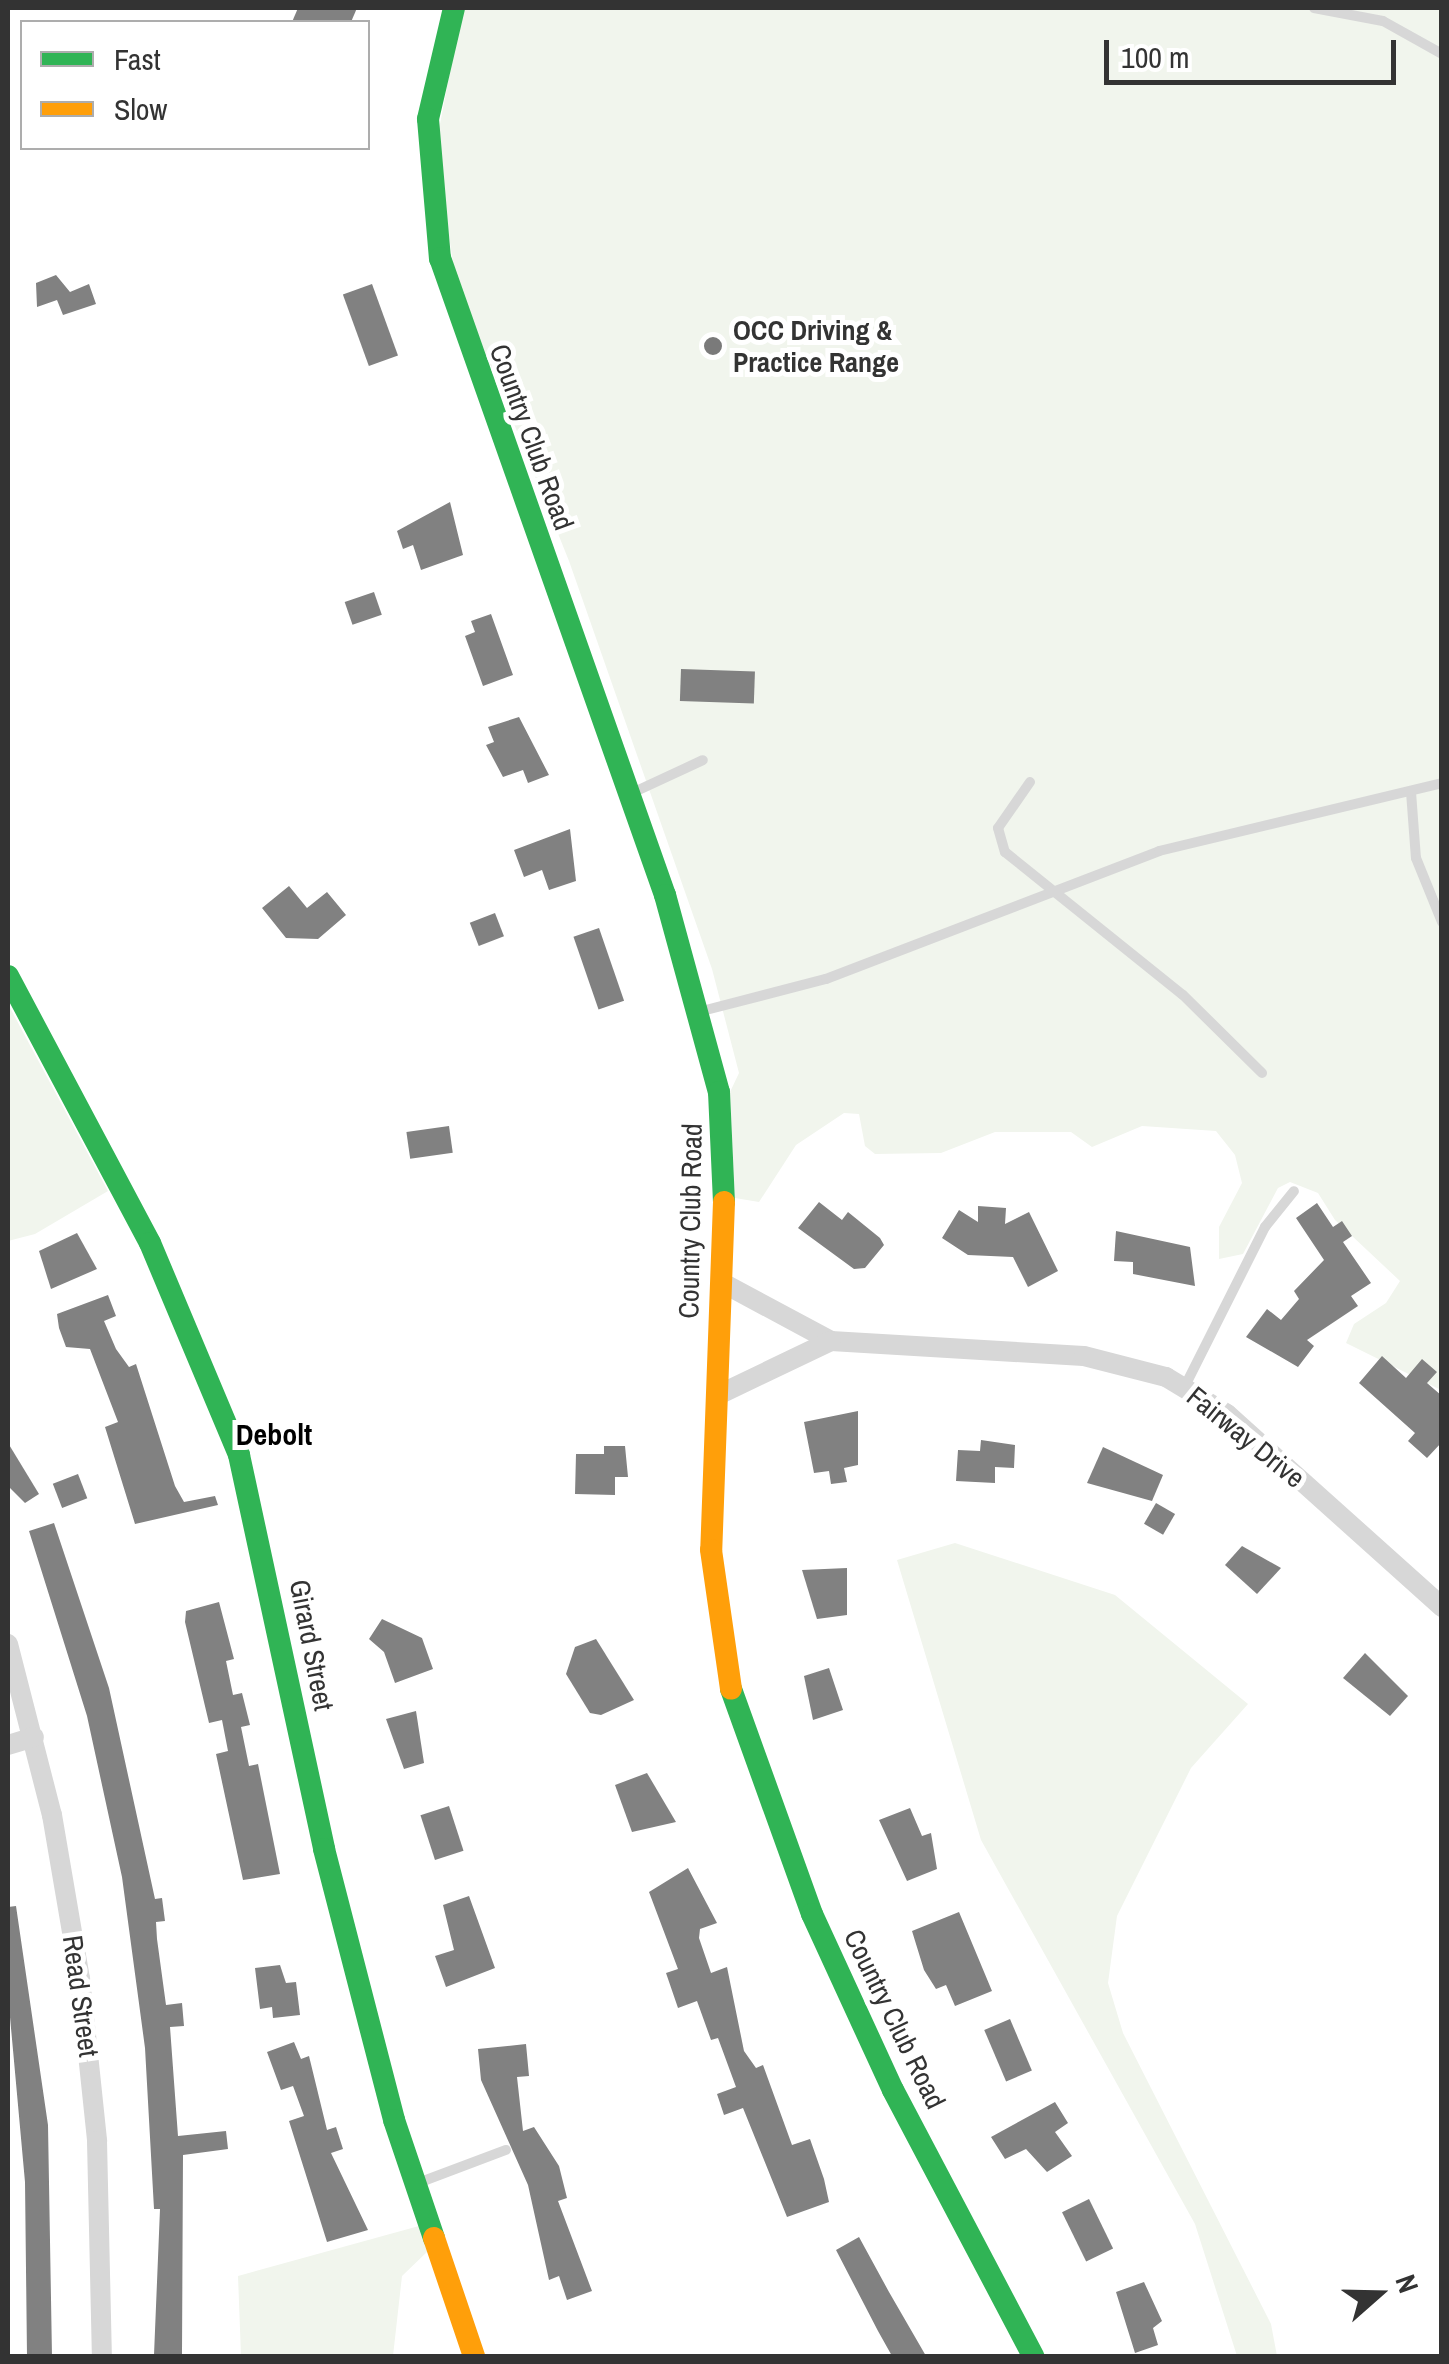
<!DOCTYPE html>
<html>
<head>
<meta charset="utf-8">
<style>
	body { margin:0 }
	#map { position:relative; width:1449px; height:2364px; overflow:hidden; background:#fff; font-family:"Archivo Narrow",sans-serif }
	div>[style] { position:absolute }
	[style*='--x'] { left:calc(var(--x)*1px); top:calc(var(--y)*1px); width:calc(var(--w)*1px); rotate:calc(var(--a)*1deg) }
	.green>* { inset:0; background:#f1f5ed }
	.building>* { inset:0; background:#818181; transform-origin:0 0 }
	.lane>* { height:10px; margin:-5px; padding:0 5px; transform-origin:5px; border-radius:5px; background:#d7d7d7 }
	.street>* { height:20px; margin:-10px; padding:0 10px; transform-origin:10px; border-radius:10px; background:#d7d7d7 }
	.fast>* { height:22px; margin:-11px; padding:0 11px; transform-origin:11px; border-radius:11px; background:#30b455 }
	.slow>* { height:22px; margin:-11px; padding:0 11px; transform-origin:11px; border-radius:11px; background:#ff9f0a }
	.dots>* { width:28px; height:28px; translate:-50% -50%; box-sizing:border-box; border:5px solid #fff; border-radius:50% }
	span { translate:-50% -50%; white-space:nowrap; text-align:center; line-height:1.15; -webkit-text-stroke:10px #fff; paint-order:stroke }
	.poi-label { font-size:28px; color:#333; font-weight:700 }
	.left { translate:0 -50%; text-align:left }
	.street-label { font-size:28px; color:#333 }
	.neighbourhood-label { font-size:30px; color:#000; font-weight:700 }
	.frame { position:absolute; inset:0; border:10px solid #333; pointer-events:none }
	.legend { position:absolute; left:20px; top:20px; width:350px; height:130px; box-sizing:border-box; background:#fff; border:2px solid #adadad; margin:0; padding:12px 18px; list-style:none; font-size:30px; color:#333 }
	.legend li { display:flex; align-items:center; gap:20px; height:50px }
	.legend b { width:50px; border:2px solid #adadad }
	.north { position:absolute; left:1329px; top:2244px; width:100px; height:100px; -webkit-text-stroke:8px #fff; paint-order:stroke; rotate:70deg; font-size:28px; font-weight:700; line-height:40px; text-align:center; color:#333 }
	.north::after { content:''; display:block; margin:auto; width:35px; height:45px; background:#333; clip-path:polygon(50% 0,100% 100%,50% 72%,0 100%) }
	.scale { position:absolute; left:1104px; top:40px; width:292px; height:45px; box-sizing:border-box; border:5px solid #333; border-top:0; padding-left:12px; font-size:30px; line-height:35px; white-space:nowrap; color:#333; -webkit-text-stroke:8px #fff; paint-order:stroke }
</style>
</head>
<body>
<div id="map">
	<div class="green">
		<i style="clip-path:polygon(462px 8px,1441px 8px,1441px 1390px,1346px 1343px,1354px 1324px,1386px 1303px,1400px 1281px,1335px 1220px,1318px 1193px,1290px 1182px,1278px 1188px,1243px 1254px,1219px 1259px,1219px 1227px,1242px 1183px,1235px 1155px,1216px 1131px,1142px 1126px,1092px 1147px,1071px 1132px,995px 1132px,941px 1153px,875px 1154px,865px 1146px,859px 1114px,844px 1113px,796px 1145px,759px 1202px,735px 1198px,730px 1092px,739px 1073px,712px 969px,569px 561px,455px 277px,436px 145px)"></i>
		<i style="clip-path:polygon(8px 1004px,108px 1191px,35px 1234px,8px 1241px)"></i>
		<i style="clip-path:polygon(955px 1543px,1115px 1595px,1248px 1704px,1191px 1768px,1117px 1916px,1108px 1983px,1123px 2033px,1271px 2324px,1277px 2356px,1237px 2356px,1195px 2224px,981px 1840px,897px 1560px)"></i>
		<i style="clip-path:polygon(419px 2226px,428px 2251px,402px 2276px,393px 2356px,241px 2356px,238px 2276px)"></i>
	</div>
	<div class="building">
		<i style="clip-path:polygon(298px 8px,357px 8px,351px 22px,292px 22px)"></i>
		<i style="clip-path:polygon(56px 275px,70px 292px,89px 284px,96px 304px,63px 315px,57px 300px,37px 307px,36px 283px)"></i>
		<i style="left:372px;top:284px;width:76px;height:31px;rotate:70deg"></i>
		<i style="clip-path:polygon(450px 502px,463px 555px,421px 570px,413px 545px,403px 549px,397px 531px)"></i>
		<i style="left:374px;top:592px;width:24px;height:31px;rotate:71deg"></i>
		<i style="clip-path:polygon(491px 614px,513px 675px,483px 686px,465px 636px,475px 632px,471px 621px)"></i>
		<i style="left:681px;top:669px;width:74px;height:32px;rotate:2deg"></i>
		<i style="clip-path:polygon(519px 717px,549px 775px,528px 783px,523px 770px,503px 777px,486px 745px,494px 742px,488px 727px)"></i>
		<i style="clip-path:polygon(570px 829px,576px 881px,549px 890px,542px 870px,524px 877px,514px 850px)"></i>
		<i style="clip-path:polygon(289px 886px,307px 908px,327px 892px,346px 915px,318px 939px,286px 938px,262px 908px)"></i>
		<i style="left:495px;top:913px;width:25px;height:27px;rotate:69deg"></i>
		<i style="left:599px;top:928px;width:77px;height:27px;rotate:71deg"></i>
		<i style="left:449px;top:1126px;width:27px;height:43px;rotate:82deg"></i>
		<i style="clip-path:polygon(819px 1202px,842px 1220px,848px 1212px,880px 1238px,884px 1245px,865px 1268px,854px 1269px,798px 1228px)"></i>
		<i style="clip-path:polygon(1317px 1203px,1333px 1227px,1342px 1221px,1352px 1236px,1343px 1242px,1371px 1283px,1351px 1296px,1358px 1306px,1307px 1340px,1314px 1346px,1298px 1367px,1246px 1337px,1267px 1309px,1281px 1320px,1299px 1299px,1294px 1291px,1324px 1260px,1296px 1218px)"></i>
		<i style="clip-path:polygon(978px 1206px,1006px 1208px,1005px 1224px,1029px 1212px,1058px 1271px,1028px 1287px,1013px 1257px,968px 1255px,942px 1238px,959px 1210px,978px 1222px)"></i>
		<i style="clip-path:polygon(1116px 1231px,1190px 1247px,1195px 1286px,1133px 1274px,1133px 1262px,1114px 1261px)"></i>
		<i style="clip-path:polygon(77px 1233px,97px 1269px,51px 1289px,39px 1251px)"></i>
		<i style="clip-path:polygon(108px 1295px,116px 1316px,104px 1321px,116px 1349px,129px 1367px,136px 1364px,175px 1486px,184px 1502px,215px 1496px,218px 1505px,135px 1524px,105px 1427px,118px 1422px,90px 1349px,66px 1347px,59px 1328px,57px 1314px)"></i>
		<i style="clip-path:polygon(1382px 1356px,1406px 1378px,1422px 1359px,1437px 1372px,1427px 1383px,1442px 1396px,1442px 1442px,1427px 1458px,1408px 1441px,1415px 1433px,1359px 1383px)"></i>
		<i style="clip-path:polygon(858px 1411px,858px 1465px,844px 1468px,847px 1482px,831px 1484px,829px 1471px,814px 1473px,804px 1422px)"></i>
		<i style="clip-path:polygon(981px 1440px,1015px 1445px,1014px 1468px,995px 1467px,995px 1483px,956px 1481px,958px 1450px,980px 1451px)"></i>
		<i style="clip-path:polygon(8px 1443px,39px 1494px,25px 1503px,8px 1486px)"></i>
		<i style="clip-path:polygon(604px 1446px,625px 1446px,628px 1477px,615px 1477px,615px 1495px,575px 1494px,576px 1454px,604px 1454px)"></i>
		<i style="clip-path:polygon(1103px 1447px,1163px 1475px,1152px 1501px,1087px 1483px)"></i>
		<i style="left:78px;top:1474px;width:26px;height:27px;rotate:69deg"></i>
		<i style="left:1156px;top:1503px;width:22px;height:24px;rotate:30deg"></i>
		<i style="clip-path:polygon(54px 1523px,109px 1688px,155px 1899px,162px 1898px,165px 1921px,156px 1922px,157px 1939px,166px 2005px,182px 2003px,184px 2026px,170px 2027px,178px 2136px,226px 2131px,228px 2149px,183px 2155px,182px 2356px,154px 2355px,160px 2209px,154px 2209px,145px 2048px,122px 1877px,87px 1716px,29px 1531px)"></i>
		<i style="clip-path:polygon(1242px 1546px,1281px 1568px,1257px 1594px,1225px 1565px)"></i>
		<i style="clip-path:polygon(847px 1568px,847px 1615px,817px 1619px,802px 1570px)"></i>
		<i style="clip-path:polygon(219px 1602px,234px 1659px,226px 1661px,233px 1695px,242px 1693px,250px 1725px,241px 1727px,249px 1766px,258px 1764px,280px 1874px,243px 1880px,216px 1754px,228px 1751px,222px 1720px,209px 1723px,185px 1622px,186px 1611px)"></i>
		<i style="clip-path:polygon(382px 1619px,422px 1638px,433px 1669px,395px 1683px,384px 1652px,369px 1639px)"></i>
		<i style="clip-path:polygon(596px 1639px,634px 1700px,601px 1715px,590px 1713px,566px 1674px,575px 1647px)"></i>
		<i style="clip-path:polygon(1365px 1653px,1408px 1696px,1390px 1716px,1343px 1678px)"></i>
		<i style="clip-path:polygon(829px 1668px,843px 1710px,813px 1720px,804px 1676px)"></i>
		<i style="clip-path:polygon(416px 1711px,424px 1763px,404px 1769px,386px 1719px)"></i>
		<i style="clip-path:polygon(647px 1773px,676px 1822px,632px 1832px,615px 1785px)"></i>
		<i style="left:449px;top:1806px;width:47px;height:30px;rotate:72deg"></i>
		<i style="clip-path:polygon(910px 1808px,922px 1836px,931px 1833px,937px 1869px,907px 1881px,879px 1820px)"></i>
		<i style="clip-path:polygon(688px 1868px,717px 1923px,700px 1929px,699px 1938px,711px 1973px,727px 1967px,744px 2051px,756px 2068px,763px 2065px,792px 2145px,810px 2139px,824px 2179px,829px 2202px,787px 2217px,743px 2108px,724px 2115px,717px 2094px,736px 2087px,718px 2038px,711px 2040px,697px 2001px,678px 2008px,666px 1973px,678px 1969px,649px 1892px)"></i>
		<i style="clip-path:polygon(469px 1896px,495px 1968px,446px 1987px,435px 1956px,454px 1950px,443px 1905px)"></i>
		<i style="clip-path:polygon(16px 1906px,48px 2125px,52px 2356px,27px 2356px,25px 2182px,8px 1995px,8px 1907px)"></i>
		<i style="clip-path:polygon(959px 1912px,992px 1991px,955px 2006px,946px 1985px,936px 1989px,924px 1970px,912px 1931px)"></i>
		<i style="clip-path:polygon(280px 1965px,286px 1983px,296px 1982px,300px 2015px,273px 2018px,272px 2007px,260px 2009px,255px 1968px)"></i>
		<i style="left:1010px;top:2019px;width:56px;height:28px;rotate:67deg"></i>
		<i style="clip-path:polygon(294px 2042px,301px 2059px,309px 2056px,327px 2130px,336px 2127px,343px 2149px,331px 2153px,368px 2230px,327px 2242px,289px 2121px,304px 2116px,293px 2086px,281px 2090px,267px 2052px)"></i>
		<i style="clip-path:polygon(526px 2044px,529px 2076px,517px 2077px,523px 2131px,534px 2127px,559px 2166px,567px 2198px,558px 2201px,592px 2291px,567px 2300px,559px 2276px,549px 2280px,528px 2185px,481px 2080px,478px 2049px)"></i>
		<i style="clip-path:polygon(1055px 2102px,1068px 2123px,1055px 2132px,1072px 2156px,1047px 2172px,1026px 2149px,1005px 2159px,991px 2137px)"></i>
		<i style="left:1089px;top:2199px;width:55px;height:30px;rotate:64deg"></i>
		<i style="clip-path:polygon(859px 2237px,889px 2292px,926px 2356px,892px 2356px,878px 2331px,836px 2250px)"></i>
		<i style="clip-path:polygon(1144px 2282px,1162px 2321px,1153px 2328px,1158px 2345px,1135px 2353px,1116px 2292px)"></i>
	</div>
	<div class="lane">
		<i style="--x:1314;--y:8;--w:70;--a:10.7"></i>
		<i style="--x:1383;--y:21;--w:68;--a:29.2"></i>
		<i style="--x:1030;--y:782;--w:56;--a:124.8"></i>
		<i style="--x:998;--y:828;--w:25;--a:74"></i>
		<i style="--x:1005;--y:852;--w:228;--a:38.8"></i>
		<i style="--x:1183;--y:995;--w:111;--a:44.6"></i>
		<i style="--x:1411;--y:792;--w:66;--a:85.7"></i>
		<i style="--x:1416;--y:858;--w:69;--a:67.9"></i>
		<i style="--x:632;--y:793;--w:78;--a:-24.9"></i>
		<i style="--x:702;--y:1011;--w:128;--a:-14.5"></i>
		<i style="--x:826;--y:979;--w:357;--a:-21"></i>
		<i style="--x:1159;--y:851;--w:291;--a:-13.5"></i>
		<i style="--x:1185;--y:1386;--w:178;--a:-63.3"></i>
		<i style="--x:1265;--y:1227;--w:46;--a:-51.1"></i>
		<i style="--x:418;--y:2183;--w:94;--a:-20.6"></i>
	</div>
	<div class="street">
		<i style="--x:721;--y:1282;--w:125;--a:28.2"></i>
		<i style="--x:831;--y:1341;--w:253;--a:3.4"></i>
		<i style="--x:1084;--y:1356;--w:85;--a:14.4"></i>
		<i style="--x:1166;--y:1377;--w:71;--a:31.2"></i>
		<i style="--x:1227;--y:1414;--w:289;--a:41.9"></i>
		<i style="--x:716;--y:1396;--w:127;--a:-25.6"></i>
		<i style="--x:8;--y:1644;--w:177;--a:75.6"></i>
		<i style="--x:52;--y:1815;--w:165;--a:80.3"></i>
		<i style="--x:80;--y:1978;--w:164;--a:84"></i>
		<i style="--x:97;--y:2141;--w:215;--a:88.7"></i>
		<i style="--x:8;--y:1745;--w:27;--a:-17"></i>
	</div>
	<div class="fast">
		<i style="--x:454;--y:8;--w:114;--a:103.2"></i>
		<i style="--x:428;--y:119;--w:140;--a:85.1"></i>
		<i style="--x:440;--y:258;--w:676;--a:70.55"></i>
		<i style="--x:665;--y:895;--w:204;--a:74.7"></i>
		<i style="--x:719;--y:1092;--w:110;--a:87.4"></i>
		<i style="--x:8;--y:976;--w:302;--a:62"></i>
		<i style="--x:150;--y:1243;--w:230;--a:67.2"></i>
		<i style="--x:239;--y:1455;--w:403;--a:77.8"></i>
		<i style="--x:324;--y:1849;--w:280;--a:75.5"></i>
		<i style="--x:394;--y:2120;--w:125;--a:71.3"></i>
		<i style="--x:731;--y:1689;--w:239;--a:70.2"></i>
		<i style="--x:812;--y:1914;--w:194;--a:65.3"></i>
		<i style="--x:893;--y:2090;--w:301;--a:62.2"></i>
	</div>
	<div class="slow">
		<i style="--x:724;--y:1202;--w:348;--a:92.1"></i>
		<i style="--x:711;--y:1550;--w:140;--a:81.8"></i>
		<i style="--x:434;--y:2238;--w:125;--a:71.3"></i>
	</div>
	<div class="dots">
		<i style="left:713px;top:346px;background:#7a7a7a"></i>
	</div>
	<div class="poi-label">
		<span class="left" style="left:733px;top:346px">OCC Driving &amp;<br>Practice Range</span>
	</div>
	<div class="street-label">
		<span style="left:532px;top:437px;rotate:70deg">Country Club Road</span>
		<span style="left:690px;top:1221px;rotate:-89deg">Country Club Road</span>
		<span style="left:1246px;top:1437px;rotate:39deg">Fairway Drive</span>
		<span style="left:312px;top:1645px;rotate:79deg">Girard Street</span>
		<span style="left:81px;top:1996px;rotate:82deg">Read Street</span>
		<span style="left:895px;top:2019px;rotate:64deg">Country Club Road</span>
	</div>
	<div class="neighbourhood-label">
		<span style="left:274px;top:1434px">Debolt</span>
	</div>
	<div class="frame"></div>
	<ul class="legend">
	<li><b style="height:12px;background:#30b455"></b>Fast</li>
	<li><b style="height:12px;background:#ff9f0a"></b>Slow</li>
	</ul>
	<div class="north">N</div>
	<div class="scale">100 m</div>
</div>
</body>
</html>
